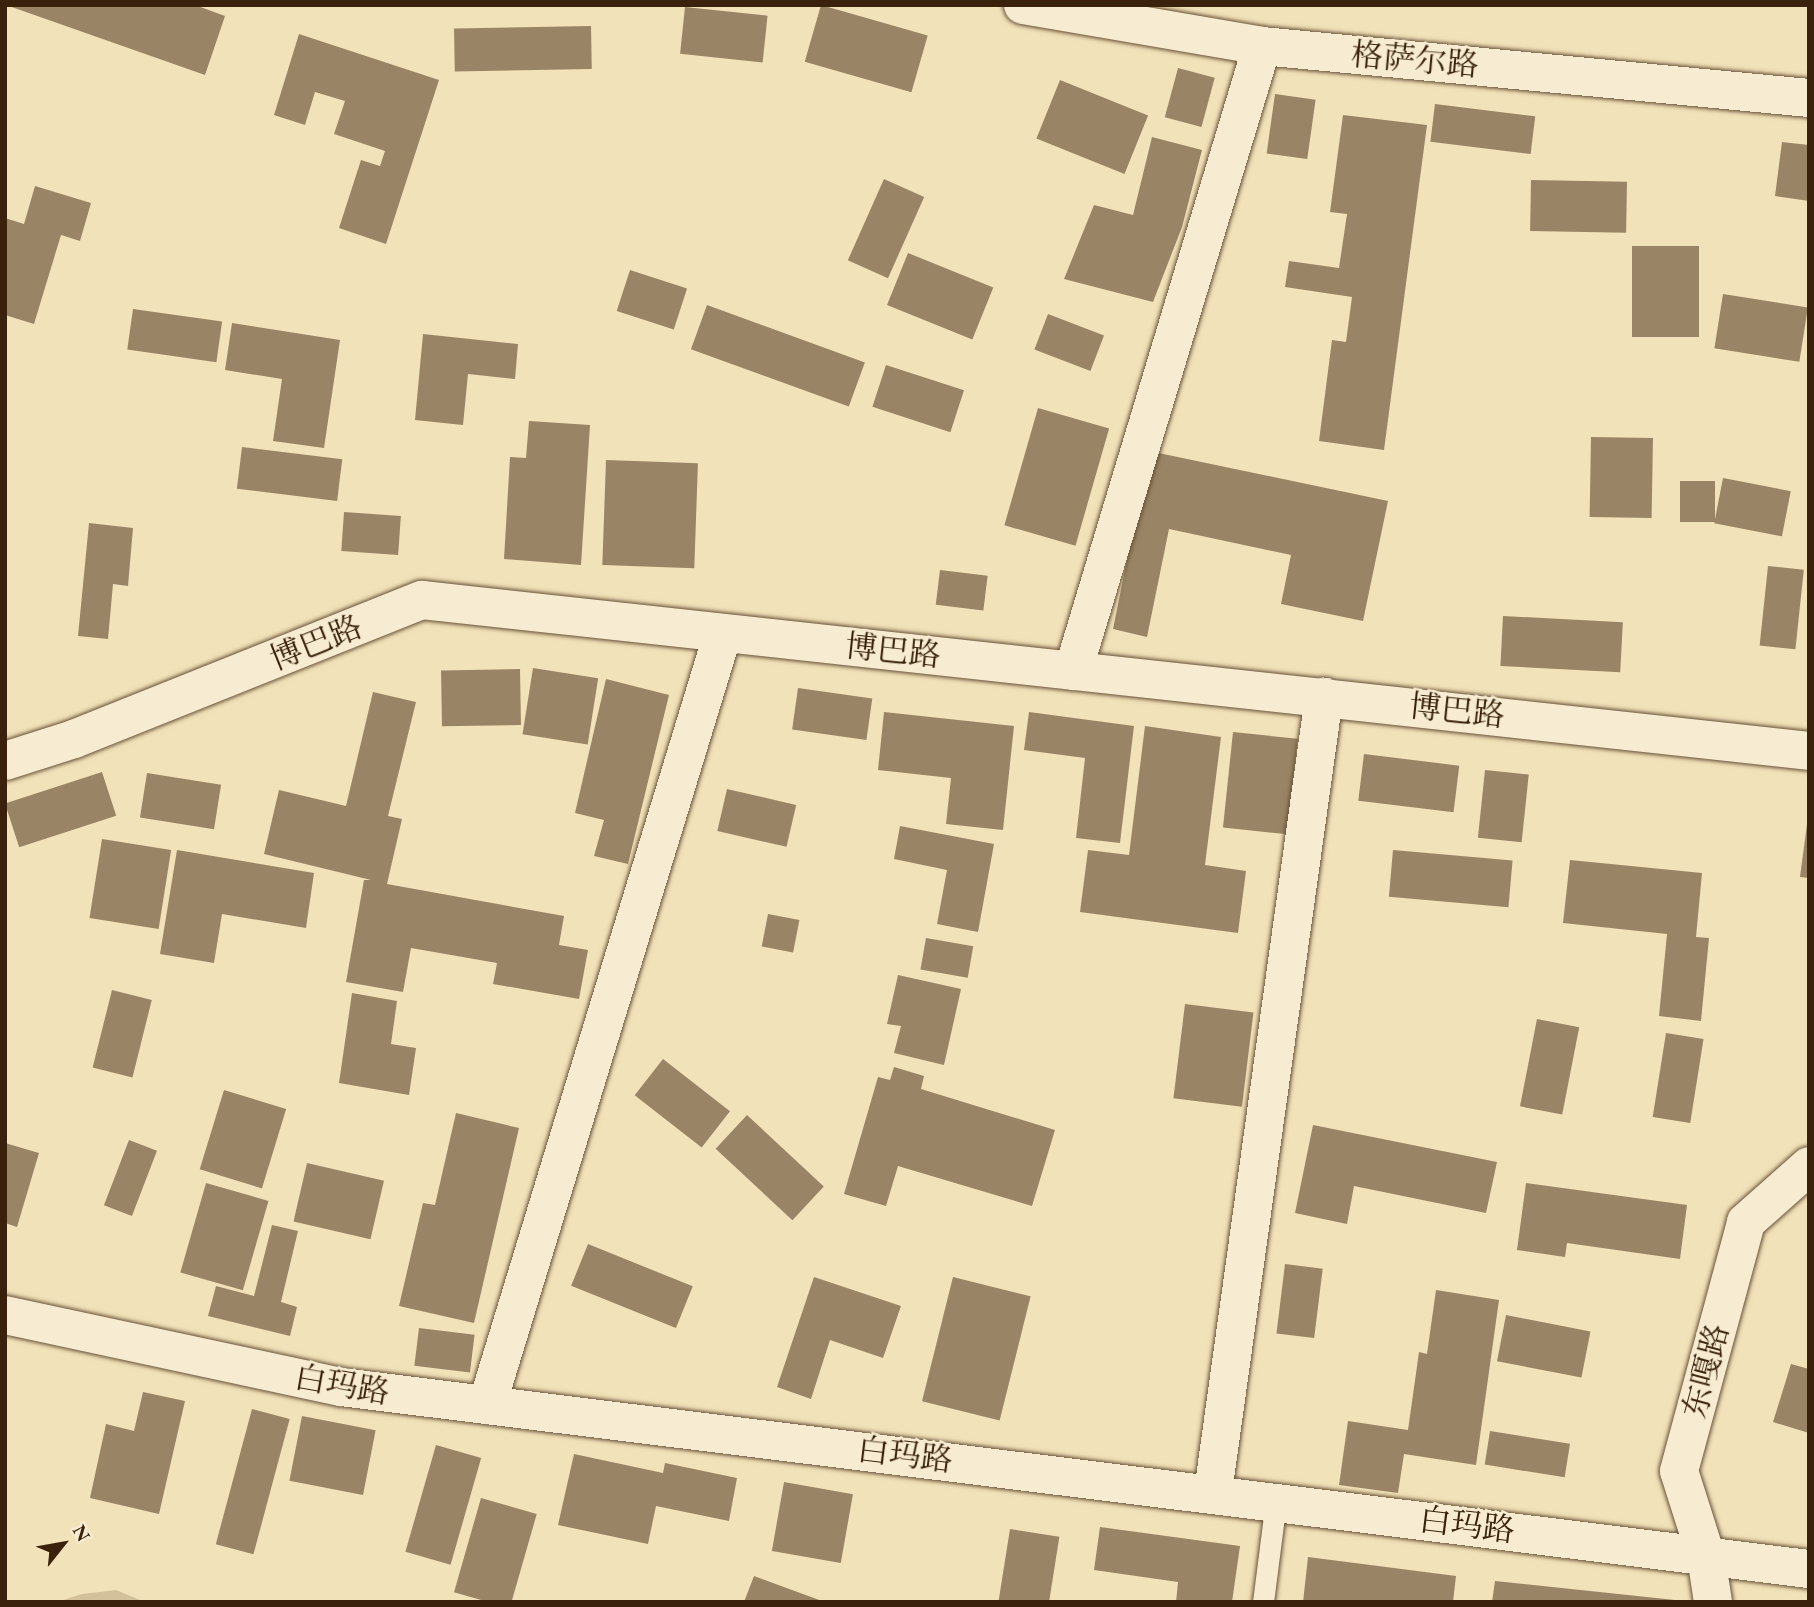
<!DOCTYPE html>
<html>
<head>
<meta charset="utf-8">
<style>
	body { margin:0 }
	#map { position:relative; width:1814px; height:1607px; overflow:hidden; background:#f2e2b9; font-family:"EB Garamond","Noto Serif SC",serif }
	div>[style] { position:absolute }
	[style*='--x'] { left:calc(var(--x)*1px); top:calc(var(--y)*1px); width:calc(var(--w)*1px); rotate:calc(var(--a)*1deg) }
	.green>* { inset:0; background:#d3c19c }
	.building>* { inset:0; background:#998566; transform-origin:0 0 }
	.roads { filter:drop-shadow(0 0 2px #675137) drop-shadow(0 0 2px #675137) }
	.lane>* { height:21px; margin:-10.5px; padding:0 10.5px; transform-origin:10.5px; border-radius:10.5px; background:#f7ecd2 }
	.street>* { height:38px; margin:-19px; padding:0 19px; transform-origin:19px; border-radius:19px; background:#f7ecd2 }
	.secondary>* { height:38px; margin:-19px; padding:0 19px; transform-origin:19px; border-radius:19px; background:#f7ecd2 }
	span { translate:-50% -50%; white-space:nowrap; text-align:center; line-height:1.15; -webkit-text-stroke:5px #f7ecd2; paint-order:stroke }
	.street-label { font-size:32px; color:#39210c }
	.frame { position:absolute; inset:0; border:7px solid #39210c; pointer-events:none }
	.north { position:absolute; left:28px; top:1509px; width:70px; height:70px; -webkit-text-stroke:5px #f7ecd2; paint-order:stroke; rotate:59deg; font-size:19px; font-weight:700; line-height:28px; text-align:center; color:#39210c }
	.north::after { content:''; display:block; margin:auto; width:24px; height:32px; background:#39210c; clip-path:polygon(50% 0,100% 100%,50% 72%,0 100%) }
</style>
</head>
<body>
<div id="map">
	<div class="green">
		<i style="clip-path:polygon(116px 1590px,145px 1602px,57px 1602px,82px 1594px)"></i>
	</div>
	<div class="building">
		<i style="clip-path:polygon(6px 5px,195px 5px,225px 16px,205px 75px)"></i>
		<i style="left:821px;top:5px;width:111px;height:59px;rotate:16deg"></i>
		<i style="left:685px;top:7px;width:83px;height:47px;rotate:6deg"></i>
		<i style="left:591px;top:26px;width:43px;height:137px;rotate:89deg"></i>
		<i style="clip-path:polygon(299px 34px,439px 80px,386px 244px,339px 228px,361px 160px,380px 166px,385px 151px,334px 134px,345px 101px,315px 92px,305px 125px,274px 115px)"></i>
		<i style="left:1178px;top:68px;width:38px;height:51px;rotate:15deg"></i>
		<i style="left:1060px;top:80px;width:95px;height:63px;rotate:22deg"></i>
		<i style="left:1275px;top:94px;width:41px;height:60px;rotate:8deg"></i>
		<i style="left:1435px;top:104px;width:101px;height:38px;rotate:7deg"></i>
		<i style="clip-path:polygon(1343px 115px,1427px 125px,1384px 450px,1319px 441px,1332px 340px,1346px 342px,1352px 297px,1285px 287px,1289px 261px,1339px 268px,1347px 214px,1330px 212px)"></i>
		<i style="clip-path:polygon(1152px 137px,1202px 150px,1182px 227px,1153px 302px,1064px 279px,1094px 205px,1133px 215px)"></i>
		<i style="clip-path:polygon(1782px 142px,1809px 145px,1809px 201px,1775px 196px)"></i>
		<i style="left:884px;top:179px;width:44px;height:89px;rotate:24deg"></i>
		<i style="left:1531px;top:180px;width:96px;height:51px;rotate:1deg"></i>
		<i style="clip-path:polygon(35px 186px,91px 203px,80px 241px,61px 235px,34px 324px,5px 315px,5px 218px,24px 224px)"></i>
		<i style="left:1632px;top:246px;width:67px;height:91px"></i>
		<i style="left:908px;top:253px;width:92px;height:56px;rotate:22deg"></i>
		<i style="left:630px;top:270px;width:60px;height:43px;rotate:18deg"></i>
		<i style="left:1723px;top:294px;width:86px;height:55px;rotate:9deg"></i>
		<i style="left:707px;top:305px;width:168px;height:47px;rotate:20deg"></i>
		<i style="left:133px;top:309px;width:90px;height:41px;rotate:8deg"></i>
		<i style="left:1048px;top:314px;width:60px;height:38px;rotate:21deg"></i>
		<i style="clip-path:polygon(232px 323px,340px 340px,324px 448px,273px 441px,282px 379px,225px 370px)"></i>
		<i style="clip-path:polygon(423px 334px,518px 344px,515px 379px,468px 374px,463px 425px,415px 420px)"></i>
		<i style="left:886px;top:365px;width:82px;height:44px;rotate:18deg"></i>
		<i style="left:1038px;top:408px;width:74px;height:122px;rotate:16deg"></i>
		<i style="clip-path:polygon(529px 421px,590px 425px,581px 565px,504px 559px,510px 457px,526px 458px)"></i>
		<i style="left:1591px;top:437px;width:62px;height:80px;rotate:1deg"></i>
		<i style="left:242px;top:447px;width:101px;height:42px;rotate:7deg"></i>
		<i style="clip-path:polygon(1149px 451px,1388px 501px,1363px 621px,1281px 604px,1291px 555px,1169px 529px,1147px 637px,1113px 629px)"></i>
		<i style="left:606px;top:460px;width:92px;height:105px;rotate:2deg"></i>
		<i style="left:1723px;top:478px;width:69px;height:46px;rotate:11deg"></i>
		<i style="left:1680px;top:481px;width:35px;height:41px"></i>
		<i style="left:344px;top:512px;width:57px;height:39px;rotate:4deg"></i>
		<i style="clip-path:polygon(89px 523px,133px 528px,128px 586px,113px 584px,108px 639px,78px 636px)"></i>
		<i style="left:1768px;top:566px;width:36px;height:80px;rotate:6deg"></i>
		<i style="left:940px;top:570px;width:48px;height:35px;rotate:7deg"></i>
		<i style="left:1503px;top:616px;width:120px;height:50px;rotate:3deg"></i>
		<i style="left:533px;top:668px;width:66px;height:67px;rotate:9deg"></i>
		<i style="left:520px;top:669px;width:56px;height:79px;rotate:89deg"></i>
		<i style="clip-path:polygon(606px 679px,669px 695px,628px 864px,594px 856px,604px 820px,575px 813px)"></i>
		<i style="left:798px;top:688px;width:75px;height:42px;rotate:8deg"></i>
		<i style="clip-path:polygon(373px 692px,416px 702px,388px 816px,402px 819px,387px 884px,564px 916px,559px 945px,588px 950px,579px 999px,493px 984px,497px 963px,411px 948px,403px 992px,346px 982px,364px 880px,371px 880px,264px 854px,279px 790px,346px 806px)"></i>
		<i style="clip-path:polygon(884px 712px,1014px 726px,1003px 830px,946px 824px,951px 778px,878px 770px)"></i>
		<i style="clip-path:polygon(1029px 712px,1134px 726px,1120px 843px,1076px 838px,1085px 758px,1024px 750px)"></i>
		<i style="clip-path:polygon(1145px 726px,1221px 737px,1205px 865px,1246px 871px,1238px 933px,1080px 912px,1088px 850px,1129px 855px)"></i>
		<i style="left:1233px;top:732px;width:65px;height:96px;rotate:6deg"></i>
		<i style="left:1364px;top:754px;width:96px;height:47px;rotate:7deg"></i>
		<i style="left:1485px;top:770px;width:44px;height:68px;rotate:6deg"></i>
		<i style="left:102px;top:772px;width:46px;height:102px;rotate:72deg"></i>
		<i style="left:147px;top:773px;width:75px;height:45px;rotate:9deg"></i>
		<i style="left:727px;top:789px;width:71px;height:43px;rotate:13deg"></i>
		<i style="clip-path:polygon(1807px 824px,1809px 824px,1809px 878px,1800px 877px)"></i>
		<i style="clip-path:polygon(900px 826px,994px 844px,978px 932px,937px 924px,947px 870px,894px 859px)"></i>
		<i style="left:102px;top:839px;width:70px;height:80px;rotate:9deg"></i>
		<i style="clip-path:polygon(177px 850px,314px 873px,306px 928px,222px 914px,214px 963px,160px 954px)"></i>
		<i style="left:1393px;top:850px;width:120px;height:47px;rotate:5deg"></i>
		<i style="clip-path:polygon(1570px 860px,1702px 873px,1696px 937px,1709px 938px,1701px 1021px,1659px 1016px,1667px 934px,1563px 923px)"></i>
		<i style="left:768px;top:914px;width:32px;height:33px;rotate:11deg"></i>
		<i style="left:926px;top:938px;width:48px;height:32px;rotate:10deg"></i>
		<i style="clip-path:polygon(898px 975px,961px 989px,944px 1065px,894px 1053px,901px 1026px,887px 1024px)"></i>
		<i style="left:112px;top:990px;width:41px;height:80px;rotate:14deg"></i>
		<i style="clip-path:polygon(352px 993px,397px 1001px,391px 1044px,416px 1048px,409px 1095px,339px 1083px)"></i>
		<i style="left:1185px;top:1004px;width:69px;height:95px;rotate:7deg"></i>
		<i style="left:1537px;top:1019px;width:43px;height:89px;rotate:11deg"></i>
		<i style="left:1666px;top:1033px;width:38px;height:85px;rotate:9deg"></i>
		<i style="left:663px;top:1059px;width:85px;height:46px;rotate:38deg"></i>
		<i style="clip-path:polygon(894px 1067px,924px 1076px,921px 1089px,1055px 1130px,1032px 1206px,898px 1166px,886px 1206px,844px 1194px,878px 1077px,890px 1080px)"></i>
		<i style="left:224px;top:1090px;width:65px;height:83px;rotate:17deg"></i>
		<i style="clip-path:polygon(456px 1113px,519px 1128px,474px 1323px,399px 1306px,423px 1203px,435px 1205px)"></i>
		<i style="left:747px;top:1115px;width:105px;height:46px;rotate:43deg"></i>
		<i style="clip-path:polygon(1313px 1125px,1497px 1162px,1486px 1213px,1354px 1186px,1347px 1224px,1295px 1213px)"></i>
		<i style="left:129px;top:1140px;width:30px;height:70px;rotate:21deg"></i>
		<i style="clip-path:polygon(5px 1143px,39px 1153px,17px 1227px,5px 1223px)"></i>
		<i style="left:307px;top:1163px;width:79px;height:60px;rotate:13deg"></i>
		<i style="left:206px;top:1183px;width:65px;height:93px;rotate:16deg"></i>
		<i style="clip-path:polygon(1526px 1183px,1687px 1205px,1680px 1259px,1567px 1243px,1565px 1257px,1517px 1250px)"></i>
		<i style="clip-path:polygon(272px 1225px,298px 1231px,281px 1302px,297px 1307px,290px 1336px,208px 1316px,216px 1286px,254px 1296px)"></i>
		<i style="left:588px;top:1244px;width:113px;height:45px;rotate:22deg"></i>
		<i style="left:1285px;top:1264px;width:38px;height:70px;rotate:7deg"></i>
		<i style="clip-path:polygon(814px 1277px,901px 1306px,883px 1358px,830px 1340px,811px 1399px,777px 1387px)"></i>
		<i style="left:953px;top:1277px;width:80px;height:128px;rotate:14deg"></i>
		<i style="clip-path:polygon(1436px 1290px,1499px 1300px,1476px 1465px,1404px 1454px,1398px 1493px,1339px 1485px,1348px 1421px,1408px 1430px,1419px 1352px,1427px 1354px)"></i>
		<i style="left:1506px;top:1315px;width:86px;height:47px;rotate:11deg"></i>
		<i style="left:419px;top:1328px;width:56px;height:38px;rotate:7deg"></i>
		<i style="clip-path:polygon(1791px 1364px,1809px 1369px,1809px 1433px,1773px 1422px)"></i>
		<i style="clip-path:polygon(143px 1392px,185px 1401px,159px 1514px,90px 1498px,106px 1424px,134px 1431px)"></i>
		<i style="left:252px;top:1409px;width:39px;height:140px;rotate:15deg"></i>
		<i style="left:302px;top:1416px;width:75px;height:66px;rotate:11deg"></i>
		<i style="left:1490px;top:1431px;width:81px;height:34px;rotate:9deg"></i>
		<i style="left:436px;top:1445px;width:47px;height:111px;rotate:16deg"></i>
		<i style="clip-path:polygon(574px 1454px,663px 1473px,665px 1463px,737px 1478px,729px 1521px,656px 1506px,648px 1544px,558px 1525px)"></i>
		<i style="left:784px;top:1482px;width:70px;height:70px;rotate:10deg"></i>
		<i style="left:481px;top:1498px;width:58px;height:98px;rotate:16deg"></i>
		<i style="clip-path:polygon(1100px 1527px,1240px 1546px,1232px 1602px,1176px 1602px,1178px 1582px,1094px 1570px)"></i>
		<i style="left:1010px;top:1529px;width:50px;height:74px;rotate:9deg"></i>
		<i style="clip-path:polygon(1308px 1557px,1456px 1576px,1453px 1602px,1303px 1602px)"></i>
		<i style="clip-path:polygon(754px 1576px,822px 1601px,822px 1602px,744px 1602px)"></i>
		<i style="clip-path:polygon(1495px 1581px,1675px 1600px,1675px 1602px,1492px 1602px)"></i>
	</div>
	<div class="roads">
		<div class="lane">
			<i style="--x:1263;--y:1602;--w:103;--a:-82.7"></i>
		</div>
		<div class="street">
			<i style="--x:1073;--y:671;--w:653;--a:-73.17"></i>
			<i style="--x:5;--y:1315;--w:344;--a:12.1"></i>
			<i style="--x:341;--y:1387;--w:1479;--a:7.07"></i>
			<i style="--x:487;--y:1405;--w:807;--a:-73"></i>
			<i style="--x:1213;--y:1492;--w:803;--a:-82.05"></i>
			<i style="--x:1713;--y:1602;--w:47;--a:-98.7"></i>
			<i style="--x:1706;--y:1556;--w:89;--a:-107.6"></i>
			<i style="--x:1679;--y:1471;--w:258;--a:-74.9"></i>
			<i style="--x:1746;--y:1222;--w:84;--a:-41.6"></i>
		</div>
		<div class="secondary">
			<i style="--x:1023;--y:5;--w:242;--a:9.7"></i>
			<i style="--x:1262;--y:46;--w:549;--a:5.43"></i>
			<i style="--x:5;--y:761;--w:72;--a:-17.7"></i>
			<i style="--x:74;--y:739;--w:375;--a:-21.8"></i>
			<i style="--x:422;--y:600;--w:1395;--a:6.21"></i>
		</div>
	</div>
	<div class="street-label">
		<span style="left:1415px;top:60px;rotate:5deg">格萨尔路</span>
		<span style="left:316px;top:643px;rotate:-22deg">博巴路</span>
		<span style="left:893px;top:651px;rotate:6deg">博巴路</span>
		<span style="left:1457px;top:711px;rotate:6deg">博巴路</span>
		<span style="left:1706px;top:1371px;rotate:-75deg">东嘎路</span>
		<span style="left:342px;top:1385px;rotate:10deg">白玛路</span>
		<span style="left:905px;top:1455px;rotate:7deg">白玛路</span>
		<span style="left:1467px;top:1525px;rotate:7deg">白玛路</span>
	</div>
	<div class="frame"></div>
	<div class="north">N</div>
</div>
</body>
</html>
